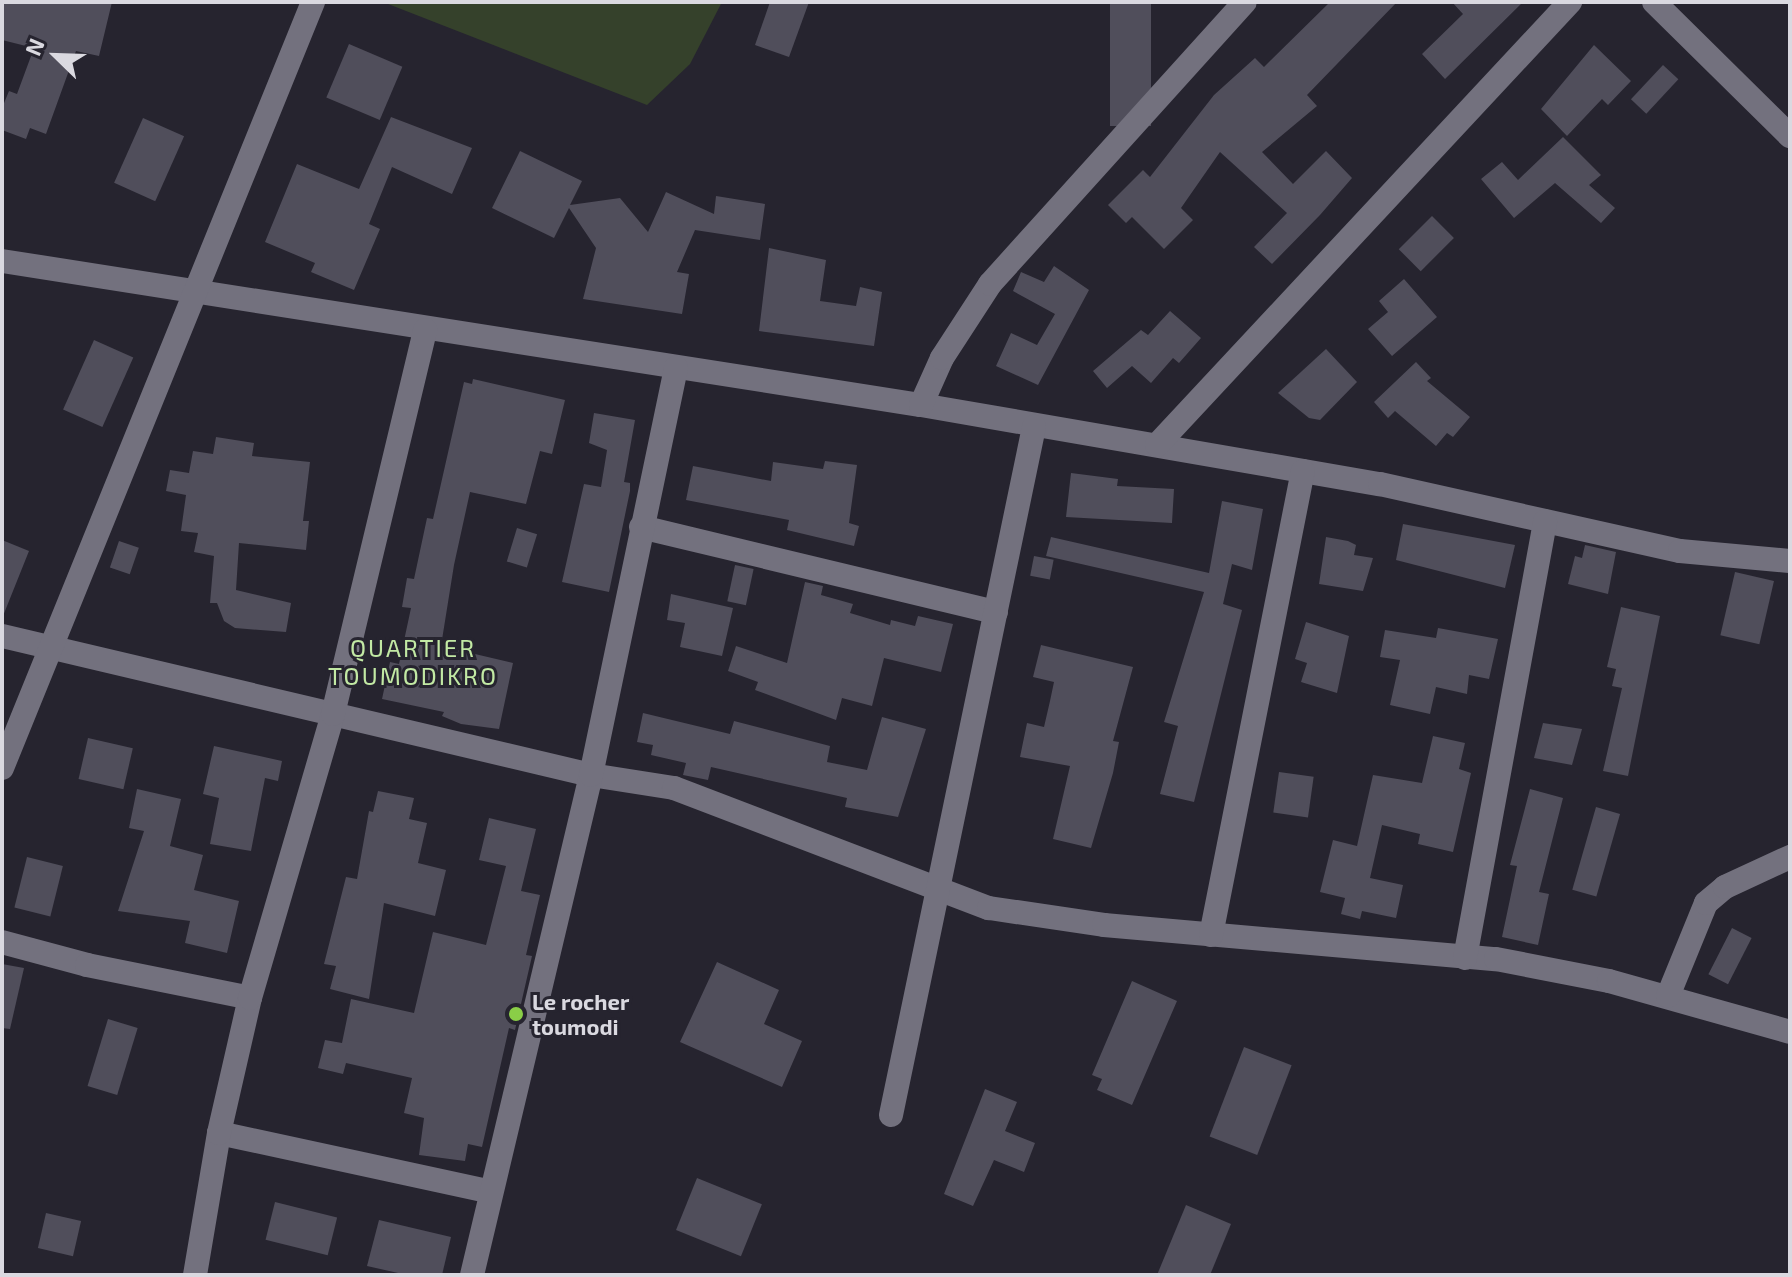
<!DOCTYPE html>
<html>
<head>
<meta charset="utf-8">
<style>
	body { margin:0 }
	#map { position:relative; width:1792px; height:1277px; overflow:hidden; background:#26242f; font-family:"Exo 2",sans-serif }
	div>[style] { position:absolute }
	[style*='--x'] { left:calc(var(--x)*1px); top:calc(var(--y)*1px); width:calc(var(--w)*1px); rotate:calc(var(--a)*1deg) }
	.green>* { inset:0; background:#35412b }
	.building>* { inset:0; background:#504e5b; transform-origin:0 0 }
	.street>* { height:24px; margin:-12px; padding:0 12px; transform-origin:12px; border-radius:12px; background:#73717e }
	.dots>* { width:22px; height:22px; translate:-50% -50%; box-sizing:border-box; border:4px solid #26242f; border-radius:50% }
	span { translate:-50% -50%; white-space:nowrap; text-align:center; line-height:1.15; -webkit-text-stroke:6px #26242f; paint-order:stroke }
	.poi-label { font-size:22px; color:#dad9e0; font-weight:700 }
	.left { translate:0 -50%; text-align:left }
	.neighbourhood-label { font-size:24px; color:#c2e9a4; letter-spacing:2px }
	.frame { position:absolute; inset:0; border:4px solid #dad9e0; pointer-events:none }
	.north { position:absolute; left:16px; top:16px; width:80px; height:80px; -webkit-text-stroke:6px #26242f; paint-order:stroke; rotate:293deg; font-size:22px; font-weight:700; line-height:32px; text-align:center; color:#dad9e0 }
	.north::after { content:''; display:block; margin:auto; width:28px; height:36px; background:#dad9e0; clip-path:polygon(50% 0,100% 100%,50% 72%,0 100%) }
</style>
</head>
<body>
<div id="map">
	<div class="green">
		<i style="clip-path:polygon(383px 2px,722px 2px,690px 64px,647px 105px)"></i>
	</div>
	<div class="building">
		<i style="clip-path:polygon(2px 2px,112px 2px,99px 56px,76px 51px,46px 134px,30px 128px,26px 139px,2px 130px,2px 108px,9px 91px,17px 94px,34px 48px,2px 40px)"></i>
		<i style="clip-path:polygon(770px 2px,809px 2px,789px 57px,755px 45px)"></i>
		<i style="left:1110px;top:2px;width:41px;height:124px"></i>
		<i style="clip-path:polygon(1330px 2px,1397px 2px,1307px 95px,1317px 106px,1262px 152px,1293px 184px,1326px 151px,1352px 178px,1320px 215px,1272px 264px,1254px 247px,1287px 213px,1220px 152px,1181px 208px,1193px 220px,1164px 249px,1132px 217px,1126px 223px,1108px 205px,1143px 170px,1150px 177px,1214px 95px,1255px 58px,1264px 67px)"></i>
		<i style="clip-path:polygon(1452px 2px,1523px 2px,1445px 79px,1422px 54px,1463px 14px)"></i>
		<i style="left:349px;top:44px;width:58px;height:58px;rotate:23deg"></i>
		<i style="clip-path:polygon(1594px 45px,1631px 81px,1608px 105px,1602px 99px,1567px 136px,1541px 109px)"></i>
		<i style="left:1663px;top:65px;width:21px;height:47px;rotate:43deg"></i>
		<i style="clip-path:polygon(391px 117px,472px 148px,452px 194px,392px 167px,369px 224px,380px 229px,354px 290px,311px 272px,315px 263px,265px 242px,297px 164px,359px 189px)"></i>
		<i style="left:143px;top:118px;width:45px;height:71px;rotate:24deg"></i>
		<i style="clip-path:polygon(1563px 137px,1601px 175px,1589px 185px,1615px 208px,1601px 223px,1555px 183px,1514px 218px,1481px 179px,1502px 162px,1518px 180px)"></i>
		<i style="clip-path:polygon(520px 151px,582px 181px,570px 205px,620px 198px,648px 232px,666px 192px,714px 214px,716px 196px,765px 204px,760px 240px,695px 230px,677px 272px,689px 274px,682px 314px,583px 299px,596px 248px,569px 208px,554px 238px,492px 208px)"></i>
		<i style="left:1432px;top:216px;width:31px;height:47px;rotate:45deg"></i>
		<i style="clip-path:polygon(769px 248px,826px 260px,820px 301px,856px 306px,860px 287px,882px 292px,874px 346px,759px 331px)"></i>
		<i style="clip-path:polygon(1054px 266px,1089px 290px,1038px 385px,996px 366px,1011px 333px,1037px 345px,1055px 314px,1013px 291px,1021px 272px,1044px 282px)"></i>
		<i style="clip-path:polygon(1404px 279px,1437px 317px,1392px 356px,1368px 329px,1388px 312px,1379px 301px)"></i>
		<i style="clip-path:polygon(1170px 311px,1201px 338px,1179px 363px,1173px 358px,1151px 383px,1132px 366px,1107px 388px,1093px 371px,1141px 330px,1148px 335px)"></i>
		<i style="left:94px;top:340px;width:43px;height:76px;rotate:24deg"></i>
		<i style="clip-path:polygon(1326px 349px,1357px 382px,1320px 420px,1309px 418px,1278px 393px)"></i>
		<i style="clip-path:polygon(1416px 362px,1431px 378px,1427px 381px,1470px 417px,1453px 437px,1447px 433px,1436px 446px,1395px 411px,1388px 418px,1374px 402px)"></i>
		<i style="clip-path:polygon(473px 379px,565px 400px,552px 454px,540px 451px,526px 504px,470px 492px,454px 565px,441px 646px,513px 663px,499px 729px,461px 724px,442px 716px,444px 712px,382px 699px,390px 662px,399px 664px,411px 608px,402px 607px,407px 578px,414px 579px,427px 518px,433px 519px,464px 382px,472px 384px)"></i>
		<i style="clip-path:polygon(594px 413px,635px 420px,624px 482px,630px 483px,630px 491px,609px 592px,562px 582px,584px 484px,601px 487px,607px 450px,589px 443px)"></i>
		<i style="clip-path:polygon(216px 437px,254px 443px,252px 456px,310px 462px,303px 521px,309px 521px,306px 550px,239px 543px,236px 590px,291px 603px,286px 632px,235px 628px,224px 621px,217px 603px,210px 603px,214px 556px,194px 552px,198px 533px,181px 531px,186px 495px,166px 491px,170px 470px,189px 473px,193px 451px,213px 454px)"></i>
		<i style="clip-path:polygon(825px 461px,857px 465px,849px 523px,859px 526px,854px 546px,787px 530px,789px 520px,686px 500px,693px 466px,771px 481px,773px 462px,823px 469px)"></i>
		<i style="clip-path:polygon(1071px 473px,1118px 479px,1117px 486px,1174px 489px,1172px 523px,1066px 517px)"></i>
		<i style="clip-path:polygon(1222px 501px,1263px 509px,1252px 570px,1232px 564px,1223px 604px,1242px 610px,1194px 802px,1160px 794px,1178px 726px,1164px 722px,1204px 592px,1046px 556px,1051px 537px,1209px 573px)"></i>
		<i style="clip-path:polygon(1403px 524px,1515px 545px,1505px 588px,1396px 560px)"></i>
		<i style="left:517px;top:528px;width:21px;height:35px;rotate:17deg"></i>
		<i style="clip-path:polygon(1326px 537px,1348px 541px,1356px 545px,1354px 555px,1373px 558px,1363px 591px,1319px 584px)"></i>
		<i style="clip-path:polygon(2px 540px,29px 551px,3px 616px,2px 615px)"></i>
		<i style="left:119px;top:541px;width:21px;height:28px;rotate:19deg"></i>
		<i style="clip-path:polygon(1585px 545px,1616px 552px,1608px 594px,1568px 584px,1575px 556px,1582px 558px)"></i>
		<i style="left:1034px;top:556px;width:20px;height:20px;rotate:11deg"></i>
		<i style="left:735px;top:565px;width:19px;height:37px;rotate:12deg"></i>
		<i style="left:1735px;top:572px;width:40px;height:65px;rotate:13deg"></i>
		<i style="clip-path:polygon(805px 582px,823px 586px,821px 595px,853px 604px,850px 613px,890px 625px,891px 620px,915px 626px,918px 616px,953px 624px,941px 672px,884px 658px,872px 706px,842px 698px,836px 720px,755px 690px,758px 682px,728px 671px,736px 646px,787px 663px)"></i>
		<i style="clip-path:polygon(671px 594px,733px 608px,722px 656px,680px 647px,685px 623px,667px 620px)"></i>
		<i style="clip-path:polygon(1621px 607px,1660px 616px,1628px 776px,1603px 771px,1622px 688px,1612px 686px,1616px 669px,1607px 667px)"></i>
		<i style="clip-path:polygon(1306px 622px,1349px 636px,1337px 693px,1301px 682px,1307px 663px,1295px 659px)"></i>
		<i style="clip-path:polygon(1438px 628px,1498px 639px,1489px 679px,1469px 675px,1467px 694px,1436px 687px,1430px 714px,1390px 705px,1400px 660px,1380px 657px,1385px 630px,1436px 638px)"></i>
		<i style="clip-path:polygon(1041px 645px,1133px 667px,1113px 741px,1119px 742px,1113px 773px,1091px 848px,1053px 839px,1070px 766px,1020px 757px,1027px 723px,1044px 727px,1050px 701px,1054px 682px,1033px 677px)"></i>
		<i style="clip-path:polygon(643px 713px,730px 734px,734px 721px,830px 746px,827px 762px,867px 770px,882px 717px,926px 729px,898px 817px,845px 807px,847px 798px,711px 767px,708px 780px,683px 775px,686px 763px,651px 755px,653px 745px,637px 742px)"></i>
		<i style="clip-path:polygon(1543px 723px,1582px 729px,1572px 765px,1534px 758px)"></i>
		<i style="clip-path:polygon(1433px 736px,1465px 743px,1459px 769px,1471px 773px,1453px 852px,1418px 844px,1420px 834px,1382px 825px,1370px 878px,1403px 885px,1396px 918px,1362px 911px,1360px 919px,1341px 914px,1345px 898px,1320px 892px,1333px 840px,1357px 846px,1373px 775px,1422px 783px)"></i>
		<i style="left:88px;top:738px;width:46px;height:42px;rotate:13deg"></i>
		<i style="clip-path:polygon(214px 746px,282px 761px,278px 781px,265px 778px,251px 851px,210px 844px,219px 798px,203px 794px)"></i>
		<i style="left:1279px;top:772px;width:35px;height:41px;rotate:8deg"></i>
		<i style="clip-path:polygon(137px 789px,181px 799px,170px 846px,203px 855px,194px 890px,239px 901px,227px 953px,185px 943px,190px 921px,118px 911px,144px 831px,129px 828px)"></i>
		<i style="clip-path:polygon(1530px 789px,1563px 798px,1539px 892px,1549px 894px,1538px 945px,1502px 937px,1517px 866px,1510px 865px)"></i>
		<i style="clip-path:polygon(378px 791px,414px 798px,409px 819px,427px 823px,418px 863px,446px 870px,435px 916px,384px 903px,369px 999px,330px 989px,336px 966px,324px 964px,346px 877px,357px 879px,369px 811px,373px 812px)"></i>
		<i style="left:1596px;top:807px;width:25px;height:86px;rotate:16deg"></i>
		<i style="clip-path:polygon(489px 818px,536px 829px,521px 891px,540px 895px,526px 955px,532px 956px,515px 1030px,509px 1028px,482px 1147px,468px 1144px,465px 1161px,419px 1155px,424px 1118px,404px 1113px,412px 1078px,346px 1063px,343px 1074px,318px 1068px,325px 1040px,342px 1043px,351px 999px,414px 1013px,433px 932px,486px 945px,506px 866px,479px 860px)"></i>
		<i style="left:27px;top:857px;width:37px;height:52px;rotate:14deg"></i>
		<i style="left:1732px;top:928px;width:22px;height:52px;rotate:27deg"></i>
		<i style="clip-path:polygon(717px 962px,779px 990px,764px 1024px,802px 1041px,782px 1087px,680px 1042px)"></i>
		<i style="clip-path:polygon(2px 964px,24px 968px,10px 1029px,2px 1028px)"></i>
		<i style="clip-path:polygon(1132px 981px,1177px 1001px,1132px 1105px,1097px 1090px,1102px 1079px,1092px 1075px)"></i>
		<i style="left:108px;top:1019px;width:31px;height:70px;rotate:17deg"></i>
		<i style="left:1244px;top:1047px;width:51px;height:96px;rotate:21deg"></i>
		<i style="clip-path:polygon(985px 1089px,1017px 1102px,1005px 1131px,1035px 1143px,1024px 1172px,994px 1160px,973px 1206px,944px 1194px)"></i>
		<i style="left:697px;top:1178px;width:70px;height:56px;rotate:22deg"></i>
		<i style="left:275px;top:1202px;width:64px;height:39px;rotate:14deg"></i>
		<i style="clip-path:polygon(1186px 1205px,1231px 1224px,1210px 1275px,1157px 1275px)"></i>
		<i style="left:46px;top:1213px;width:36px;height:36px;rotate:13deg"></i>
		<i style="clip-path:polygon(379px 1220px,451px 1237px,442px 1275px,407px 1275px,367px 1266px)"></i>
	</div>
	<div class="street">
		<i style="--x:1654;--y:2;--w:191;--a:44.6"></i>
		<i style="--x:2;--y:261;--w:930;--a:8.91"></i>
		<i style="--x:921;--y:405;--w:466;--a:9.8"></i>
		<i style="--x:1380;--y:484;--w:307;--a:12.6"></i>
		<i style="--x:1680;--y:551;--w:110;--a:5.2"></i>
		<i style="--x:921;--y:405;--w:51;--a:-65.9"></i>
		<i style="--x:942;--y:358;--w:88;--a:-57"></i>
		<i style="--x:990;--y:284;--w:380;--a:-47.9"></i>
		<i style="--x:1157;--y:445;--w:606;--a:-47.01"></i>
		<i style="--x:641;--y:527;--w:365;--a:13.5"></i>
		<i style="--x:2;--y:636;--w:605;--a:13.28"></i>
		<i style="--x:591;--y:775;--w:84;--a:8.9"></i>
		<i style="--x:674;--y:788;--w:337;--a:20.9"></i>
		<i style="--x:989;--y:908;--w:116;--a:8.4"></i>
		<i style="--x:1104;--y:925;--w:393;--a:5"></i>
		<i style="--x:1496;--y:959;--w:115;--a:11"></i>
		<i style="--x:1609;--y:981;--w:188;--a:15.7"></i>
		<i style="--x:2;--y:768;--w:827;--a:-67.9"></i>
		<i style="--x:1211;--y:935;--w:473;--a:-78.8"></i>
		<i style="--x:2;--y:942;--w:88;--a:15.1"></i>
		<i style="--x:87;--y:965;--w:166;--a:11.4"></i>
		<i style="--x:1465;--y:958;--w:444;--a:-79.6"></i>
		<i style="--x:1668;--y:996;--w:100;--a:-67.8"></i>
		<i style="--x:1706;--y:903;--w:25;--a:-40"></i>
		<i style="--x:1725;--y:887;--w:72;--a:-24.8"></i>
		<i style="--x:891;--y:1115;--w:703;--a:-78.26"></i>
		<i style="--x:219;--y:1133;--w:278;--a:12.2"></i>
		<i style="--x:195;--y:1275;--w:144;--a:-80.4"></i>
		<i style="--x:219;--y:1133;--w:139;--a:-77.1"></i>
		<i style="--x:250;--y:998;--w:296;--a:-73.7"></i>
		<i style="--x:333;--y:714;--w:395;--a:-76.5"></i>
		<i style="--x:472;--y:1275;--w:514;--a:-76.61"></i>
		<i style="--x:591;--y:775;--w:416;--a:-78.2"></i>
	</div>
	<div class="dots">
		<i style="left:516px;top:1014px;background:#8ace47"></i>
	</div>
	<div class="poi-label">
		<span class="left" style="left:532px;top:1014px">Le rocher<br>toumodi</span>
	</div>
	<div class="neighbourhood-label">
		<span style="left:413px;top:662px">QUARTIER<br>TOUMODIKRO</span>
	</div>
	<div class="frame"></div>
	<div class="north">N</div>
</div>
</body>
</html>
